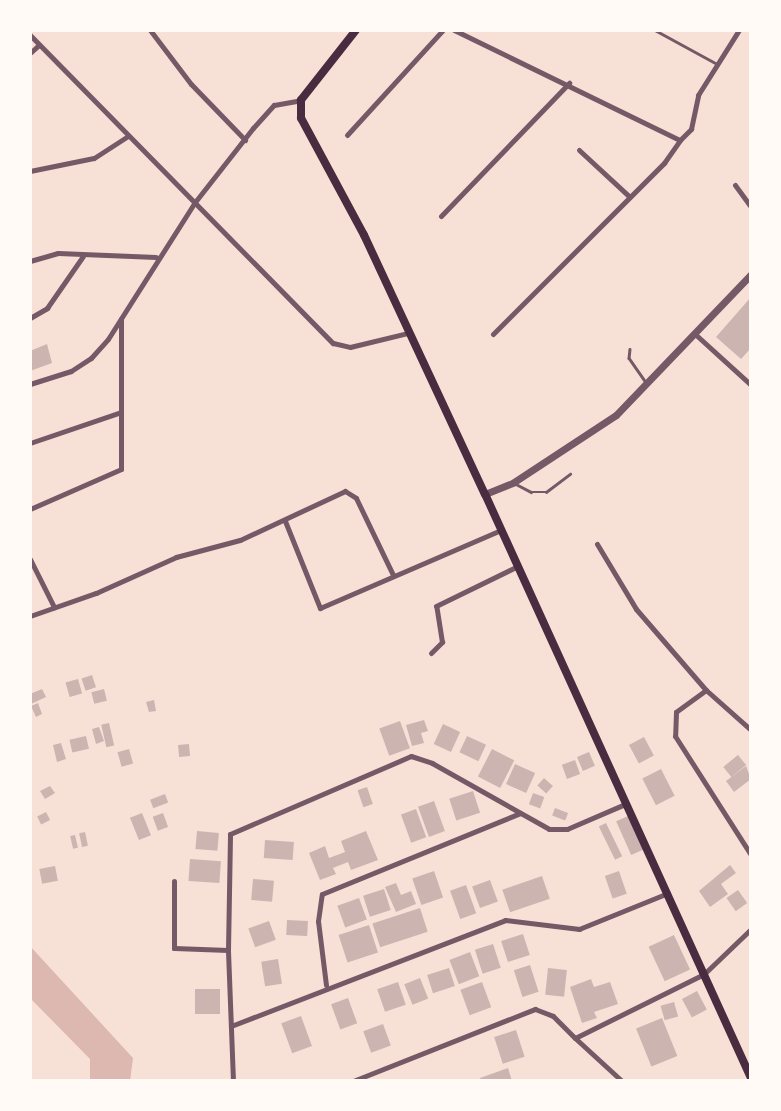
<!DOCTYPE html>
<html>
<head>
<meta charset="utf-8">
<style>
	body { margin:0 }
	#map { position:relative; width:781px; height:1111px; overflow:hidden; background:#f7e1d7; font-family:"DM Sans",sans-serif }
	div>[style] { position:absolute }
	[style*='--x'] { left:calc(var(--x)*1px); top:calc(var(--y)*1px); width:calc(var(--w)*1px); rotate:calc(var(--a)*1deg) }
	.water>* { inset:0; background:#dcb8b0 }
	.building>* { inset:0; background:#ccb4b1; transform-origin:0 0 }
	.service>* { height:2.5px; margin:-1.25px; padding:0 1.25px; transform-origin:1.25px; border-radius:1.25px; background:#755966 }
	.minor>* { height:5px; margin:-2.5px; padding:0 2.5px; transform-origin:2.5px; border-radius:2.5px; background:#755966 }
	.tertiary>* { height:7px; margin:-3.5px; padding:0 3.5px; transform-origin:3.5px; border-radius:3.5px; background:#755966 }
	.secondary>* { height:8px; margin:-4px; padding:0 4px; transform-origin:4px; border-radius:4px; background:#4a2c40 }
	span { translate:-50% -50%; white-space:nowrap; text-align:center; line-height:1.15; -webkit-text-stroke:7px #fffaf5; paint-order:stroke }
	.frame { position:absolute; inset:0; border:32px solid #fffaf5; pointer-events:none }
</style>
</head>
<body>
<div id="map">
	<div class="water">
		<i style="clip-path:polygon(30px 946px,133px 1058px,130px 1081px,90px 1081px,90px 1059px,30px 998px)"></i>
	</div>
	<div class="building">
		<i style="clip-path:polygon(751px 297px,751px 348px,741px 359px,716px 337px)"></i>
		<i style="clip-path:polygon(47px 344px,52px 363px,30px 371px,30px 351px)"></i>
		<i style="left:92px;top:675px;width:13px;height:11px;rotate:72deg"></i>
		<i style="left:78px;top:679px;width:15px;height:13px;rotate:74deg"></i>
		<i style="clip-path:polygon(42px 689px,46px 697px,31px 704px,30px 694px)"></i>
		<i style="left:104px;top:689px;width:12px;height:13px;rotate:76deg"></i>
		<i style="clip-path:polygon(154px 700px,156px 711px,149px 712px,146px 702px)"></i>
		<i style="clip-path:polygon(38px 703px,42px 714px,36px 717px,31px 706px)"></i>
		<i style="clip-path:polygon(424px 720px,428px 731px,421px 733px,424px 743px,412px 746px,406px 725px)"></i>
		<i style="left:400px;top:721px;width:29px;height:22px;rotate:70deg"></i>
		<i style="left:109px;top:723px;width:23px;height:8px;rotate:77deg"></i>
		<i style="left:443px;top:724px;width:19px;height:22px;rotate:25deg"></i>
		<i style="clip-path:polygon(99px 727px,104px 741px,96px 744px,92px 729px)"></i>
		<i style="left:86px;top:736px;width:13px;height:17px;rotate:77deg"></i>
		<i style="left:467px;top:736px;width:21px;height:18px;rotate:25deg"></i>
		<i style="left:644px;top:737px;width:21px;height:17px;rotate:62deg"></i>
		<i style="clip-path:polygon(61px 743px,66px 759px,57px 762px,53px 745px)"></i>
		<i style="left:189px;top:744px;width:12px;height:11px;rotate:85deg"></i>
		<i style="left:129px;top:749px;width:15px;height:12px;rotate:74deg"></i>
		<i style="left:492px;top:749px;width:25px;height:31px;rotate:27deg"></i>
		<i style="left:589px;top:752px;width:15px;height:13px;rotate:67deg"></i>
		<i style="left:738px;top:755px;width:13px;height:19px;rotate:51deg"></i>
		<i style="left:575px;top:760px;width:15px;height:14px;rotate:70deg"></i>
		<i style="left:515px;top:764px;width:22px;height:22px;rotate:24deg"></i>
		<i style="clip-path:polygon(746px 766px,751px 779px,734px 792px,726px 781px)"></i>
		<i style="left:661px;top:769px;width:30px;height:21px;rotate:63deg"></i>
		<i style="left:544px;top:778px;width:12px;height:10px;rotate:42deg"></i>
		<i style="clip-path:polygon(50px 786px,55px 793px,45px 799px,40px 791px)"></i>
		<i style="left:367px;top:787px;width:18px;height:10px;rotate:71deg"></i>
		<i style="left:473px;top:791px;width:23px;height:25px;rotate:72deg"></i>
		<i style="left:533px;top:793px;width:12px;height:12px;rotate:20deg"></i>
		<i style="left:165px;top:794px;width:9px;height:16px;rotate:69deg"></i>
		<i style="left:434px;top:801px;width:32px;height:17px;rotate:70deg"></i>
		<i style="left:555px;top:808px;width:14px;height:8px;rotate:21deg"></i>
		<i style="left:416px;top:809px;width:30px;height:16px;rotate:70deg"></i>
		<i style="left:46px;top:812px;width:9px;height:10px;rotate:63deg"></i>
		<i style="left:142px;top:813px;width:24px;height:13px;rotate:68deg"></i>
		<i style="left:163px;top:813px;width:15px;height:11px;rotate:70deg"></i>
		<i style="left:628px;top:816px;width:37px;height:13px;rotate:66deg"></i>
		<i style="left:606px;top:823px;width:37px;height:8px;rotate:64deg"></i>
		<i style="left:197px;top:831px;width:22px;height:18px;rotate:5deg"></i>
		<i style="clip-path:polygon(366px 831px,378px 860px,351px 870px,348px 862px,333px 868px,336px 874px,320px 880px,309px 853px,325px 846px,329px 858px,345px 852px,341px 841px)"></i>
		<i style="left:85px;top:832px;width:14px;height:6px;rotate:78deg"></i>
		<i style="left:75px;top:835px;width:13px;height:5px;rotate:77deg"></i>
		<i style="left:265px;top:840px;width:29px;height:18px;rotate:4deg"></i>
		<i style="left:190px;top:859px;width:31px;height:22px;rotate:4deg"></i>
		<i style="clip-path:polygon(730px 865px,736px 873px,721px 884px,728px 894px,710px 907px,699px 891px)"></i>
		<i style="left:55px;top:866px;width:15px;height:16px;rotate:79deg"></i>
		<i style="left:434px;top:871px;width:28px;height:23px;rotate:71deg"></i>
		<i style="left:619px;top:871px;width:24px;height:15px;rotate:71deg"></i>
		<i style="left:542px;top:876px;width:24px;height:42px;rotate:71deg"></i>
		<i style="left:253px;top:879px;width:21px;height:21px;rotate:5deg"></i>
		<i style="left:490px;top:880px;width:23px;height:19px;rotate:70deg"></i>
		<i style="clip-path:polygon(396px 883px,401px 895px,411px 891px,416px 904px,396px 912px,385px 887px)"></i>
		<i style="left:466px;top:885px;width:30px;height:17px;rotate:70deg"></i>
		<i style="left:384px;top:889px;width:22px;height:22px;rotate:72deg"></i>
		<i style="left:738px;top:890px;width:16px;height:14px;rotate:55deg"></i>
		<i style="left:359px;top:898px;width:23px;height:23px;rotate:70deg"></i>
		<i style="left:420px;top:908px;width:25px;height:50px;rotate:72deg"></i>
		<i style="left:287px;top:920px;width:21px;height:15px;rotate:3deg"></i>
		<i style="left:269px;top:921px;width:20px;height:22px;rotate:70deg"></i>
		<i style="left:369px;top:925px;width:29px;height:32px;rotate:72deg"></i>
		<i style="left:523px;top:934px;width:22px;height:23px;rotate:72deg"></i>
		<i style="left:674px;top:935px;width:38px;height:28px;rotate:65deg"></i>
		<i style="left:493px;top:944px;width:25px;height:19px;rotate:72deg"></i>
		<i style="left:470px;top:952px;width:26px;height:22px;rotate:69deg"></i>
		<i style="left:278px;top:959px;width:25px;height:17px;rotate:81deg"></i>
		<i style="left:530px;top:965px;width:28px;height:17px;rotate:72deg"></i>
		<i style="left:449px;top:968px;width:19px;height:23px;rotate:72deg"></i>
		<i style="left:548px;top:968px;width:19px;height:27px;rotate:6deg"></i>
		<i style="left:420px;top:978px;width:22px;height:17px;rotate:68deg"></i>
		<i style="clip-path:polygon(591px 979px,594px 987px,610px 982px,618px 1004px,594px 1012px,597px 1018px,582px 1023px,570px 987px)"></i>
		<i style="left:398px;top:982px;width:24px;height:22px;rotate:71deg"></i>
		<i style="left:482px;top:982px;width:27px;height:23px;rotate:70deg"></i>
		<i style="left:220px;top:989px;width:25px;height:25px;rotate:90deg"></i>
		<i style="left:697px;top:991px;width:21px;height:17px;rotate:62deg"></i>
		<i style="left:348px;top:998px;width:27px;height:18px;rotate:70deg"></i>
		<i style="left:674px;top:1002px;width:15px;height:14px;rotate:74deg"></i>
		<i style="left:301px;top:1016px;width:32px;height:21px;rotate:70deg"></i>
		<i style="left:662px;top:1018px;width:41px;height:28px;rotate:68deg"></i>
		<i style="left:383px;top:1024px;width:23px;height:21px;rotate:70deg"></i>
		<i style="left:516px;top:1030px;width:28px;height:23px;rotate:72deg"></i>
		<i style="clip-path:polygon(508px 1068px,512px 1081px,481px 1081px,480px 1078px)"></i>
	</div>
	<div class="service">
		<i style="--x:655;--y:30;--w:71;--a:28.7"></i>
		<i style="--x:630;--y:349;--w:9;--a:96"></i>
		<i style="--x:629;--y:358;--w:29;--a:55"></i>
		<i style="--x:516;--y:484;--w:17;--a:28"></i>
		<i style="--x:531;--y:492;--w:15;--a:0"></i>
		<i style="--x:546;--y:492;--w:30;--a:-37"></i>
	</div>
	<div class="minor">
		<i style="--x:150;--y:30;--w:68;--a:52.8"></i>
		<i style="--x:191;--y:84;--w:78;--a:46"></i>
		<i style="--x:454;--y:30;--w:251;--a:26"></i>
		<i style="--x:680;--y:140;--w:16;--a:-45"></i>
		<i style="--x:691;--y:129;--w:35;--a:-78"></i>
		<i style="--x:698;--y:95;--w:77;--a:-57.8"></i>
		<i style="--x:30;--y:35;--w:432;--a:45.5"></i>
		<i style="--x:333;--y:343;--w:17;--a:13"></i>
		<i style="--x:350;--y:347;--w:60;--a:-13.6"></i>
		<i style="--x:30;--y:53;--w:12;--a:-42"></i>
		<i style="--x:347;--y:135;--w:142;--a:-47.6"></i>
		<i style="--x:579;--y:150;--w:69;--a:42.7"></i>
		<i style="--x:30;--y:171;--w:65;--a:-11.5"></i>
		<i style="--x:94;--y:158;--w:40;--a:-32.9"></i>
		<i style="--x:735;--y:185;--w:27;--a:54"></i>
		<i style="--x:441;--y:216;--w:185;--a:-46.1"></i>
		<i style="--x:30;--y:261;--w:29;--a:-16"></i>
		<i style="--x:58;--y:253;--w:98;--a:2.3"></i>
		<i style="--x:30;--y:318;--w:20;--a:-30"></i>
		<i style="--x:47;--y:308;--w:63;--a:-55.3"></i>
		<i style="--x:493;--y:334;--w:242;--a:-45"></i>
		<i style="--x:664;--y:163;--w:28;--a:-55"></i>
		<i style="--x:695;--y:334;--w:76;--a:42.3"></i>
		<i style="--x:30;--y:384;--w:43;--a:-17.6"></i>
		<i style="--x:71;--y:371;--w:24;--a:-33"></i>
		<i style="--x:91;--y:358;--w:25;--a:-48"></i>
		<i style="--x:108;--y:339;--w:162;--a:-57.6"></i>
		<i style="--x:195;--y:202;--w:94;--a:-51.9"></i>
		<i style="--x:253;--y:128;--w:31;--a:-48"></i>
		<i style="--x:274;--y:105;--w:27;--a:-10"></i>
		<i style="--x:30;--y:443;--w:96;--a:-18.8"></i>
		<i style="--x:30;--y:509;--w:99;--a:-23.7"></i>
		<i style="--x:121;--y:469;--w:150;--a:-90"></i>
		<i style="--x:285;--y:521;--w:94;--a:68.1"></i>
		<i style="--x:320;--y:608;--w:197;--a:-23.3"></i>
		<i style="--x:597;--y:544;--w:76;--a:59"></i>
		<i style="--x:636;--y:609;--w:107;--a:49.2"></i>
		<i style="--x:706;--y:690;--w:60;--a:41.6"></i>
		<i style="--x:30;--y:559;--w:54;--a:63.4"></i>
		<i style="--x:30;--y:616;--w:70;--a:-19.2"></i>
		<i style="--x:96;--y:593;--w:88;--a:-24.2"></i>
		<i style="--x:176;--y:557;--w:66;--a:-14.9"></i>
		<i style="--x:240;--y:540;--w:116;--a:-25"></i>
		<i style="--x:345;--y:491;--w:13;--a:32"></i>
		<i style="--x:356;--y:498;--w:85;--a:64.3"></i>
		<i style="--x:431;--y:653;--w:16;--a:-45"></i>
		<i style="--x:442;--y:642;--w:36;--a:-99"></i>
		<i style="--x:436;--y:606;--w:91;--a:-26"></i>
		<i style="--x:706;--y:690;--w:37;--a:144"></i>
		<i style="--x:676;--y:712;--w:24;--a:92"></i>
		<i style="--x:675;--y:736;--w:141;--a:57.4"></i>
		<i style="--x:174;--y:881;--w:67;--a:90"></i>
		<i style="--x:174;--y:948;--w:54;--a:2.1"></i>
		<i style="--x:326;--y:985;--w:64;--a:-97.1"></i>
		<i style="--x:318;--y:921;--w:27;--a:-82"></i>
		<i style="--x:322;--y:894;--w:214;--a:-22.2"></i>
		<i style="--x:231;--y:1026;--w:294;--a:-21.1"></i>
		<i style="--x:505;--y:920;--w:75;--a:6.9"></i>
		<i style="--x:579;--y:929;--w:96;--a:-22"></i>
		<i style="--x:575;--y:1038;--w:64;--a:42.5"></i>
		<i style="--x:233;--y:1081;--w:131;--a:-92.2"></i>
		<i style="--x:228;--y:950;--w:116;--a:-89"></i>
		<i style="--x:230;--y:834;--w:197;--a:-23.3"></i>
		<i style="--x:411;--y:756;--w:22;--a:18"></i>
		<i style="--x:432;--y:763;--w:134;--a:29.4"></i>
		<i style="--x:549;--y:829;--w:18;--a:0"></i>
		<i style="--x:567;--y:829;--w:63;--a:-23.3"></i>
		<i style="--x:353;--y:1081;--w:196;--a:-21.6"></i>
		<i style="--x:535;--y:1009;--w:19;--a:21"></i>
		<i style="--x:553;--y:1016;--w:31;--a:45"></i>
		<i style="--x:575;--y:1038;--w:144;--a:-26.4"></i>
		<i style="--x:704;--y:974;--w:65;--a:-43.8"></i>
	</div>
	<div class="tertiary">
		<i style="--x:485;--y:494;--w:31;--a:-22"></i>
		<i style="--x:514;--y:482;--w:122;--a:-33.3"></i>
		<i style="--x:616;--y:415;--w:195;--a:-46.2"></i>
	</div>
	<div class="secondary">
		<i style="--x:356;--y:30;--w:89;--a:128.2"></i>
		<i style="--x:301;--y:100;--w:18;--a:90"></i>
		<i style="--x:301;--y:118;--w:133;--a:61.7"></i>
		<i style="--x:364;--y:235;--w:286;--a:65"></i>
		<i style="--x:485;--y:494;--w:642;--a:65.51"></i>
	</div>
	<div class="frame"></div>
</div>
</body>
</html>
